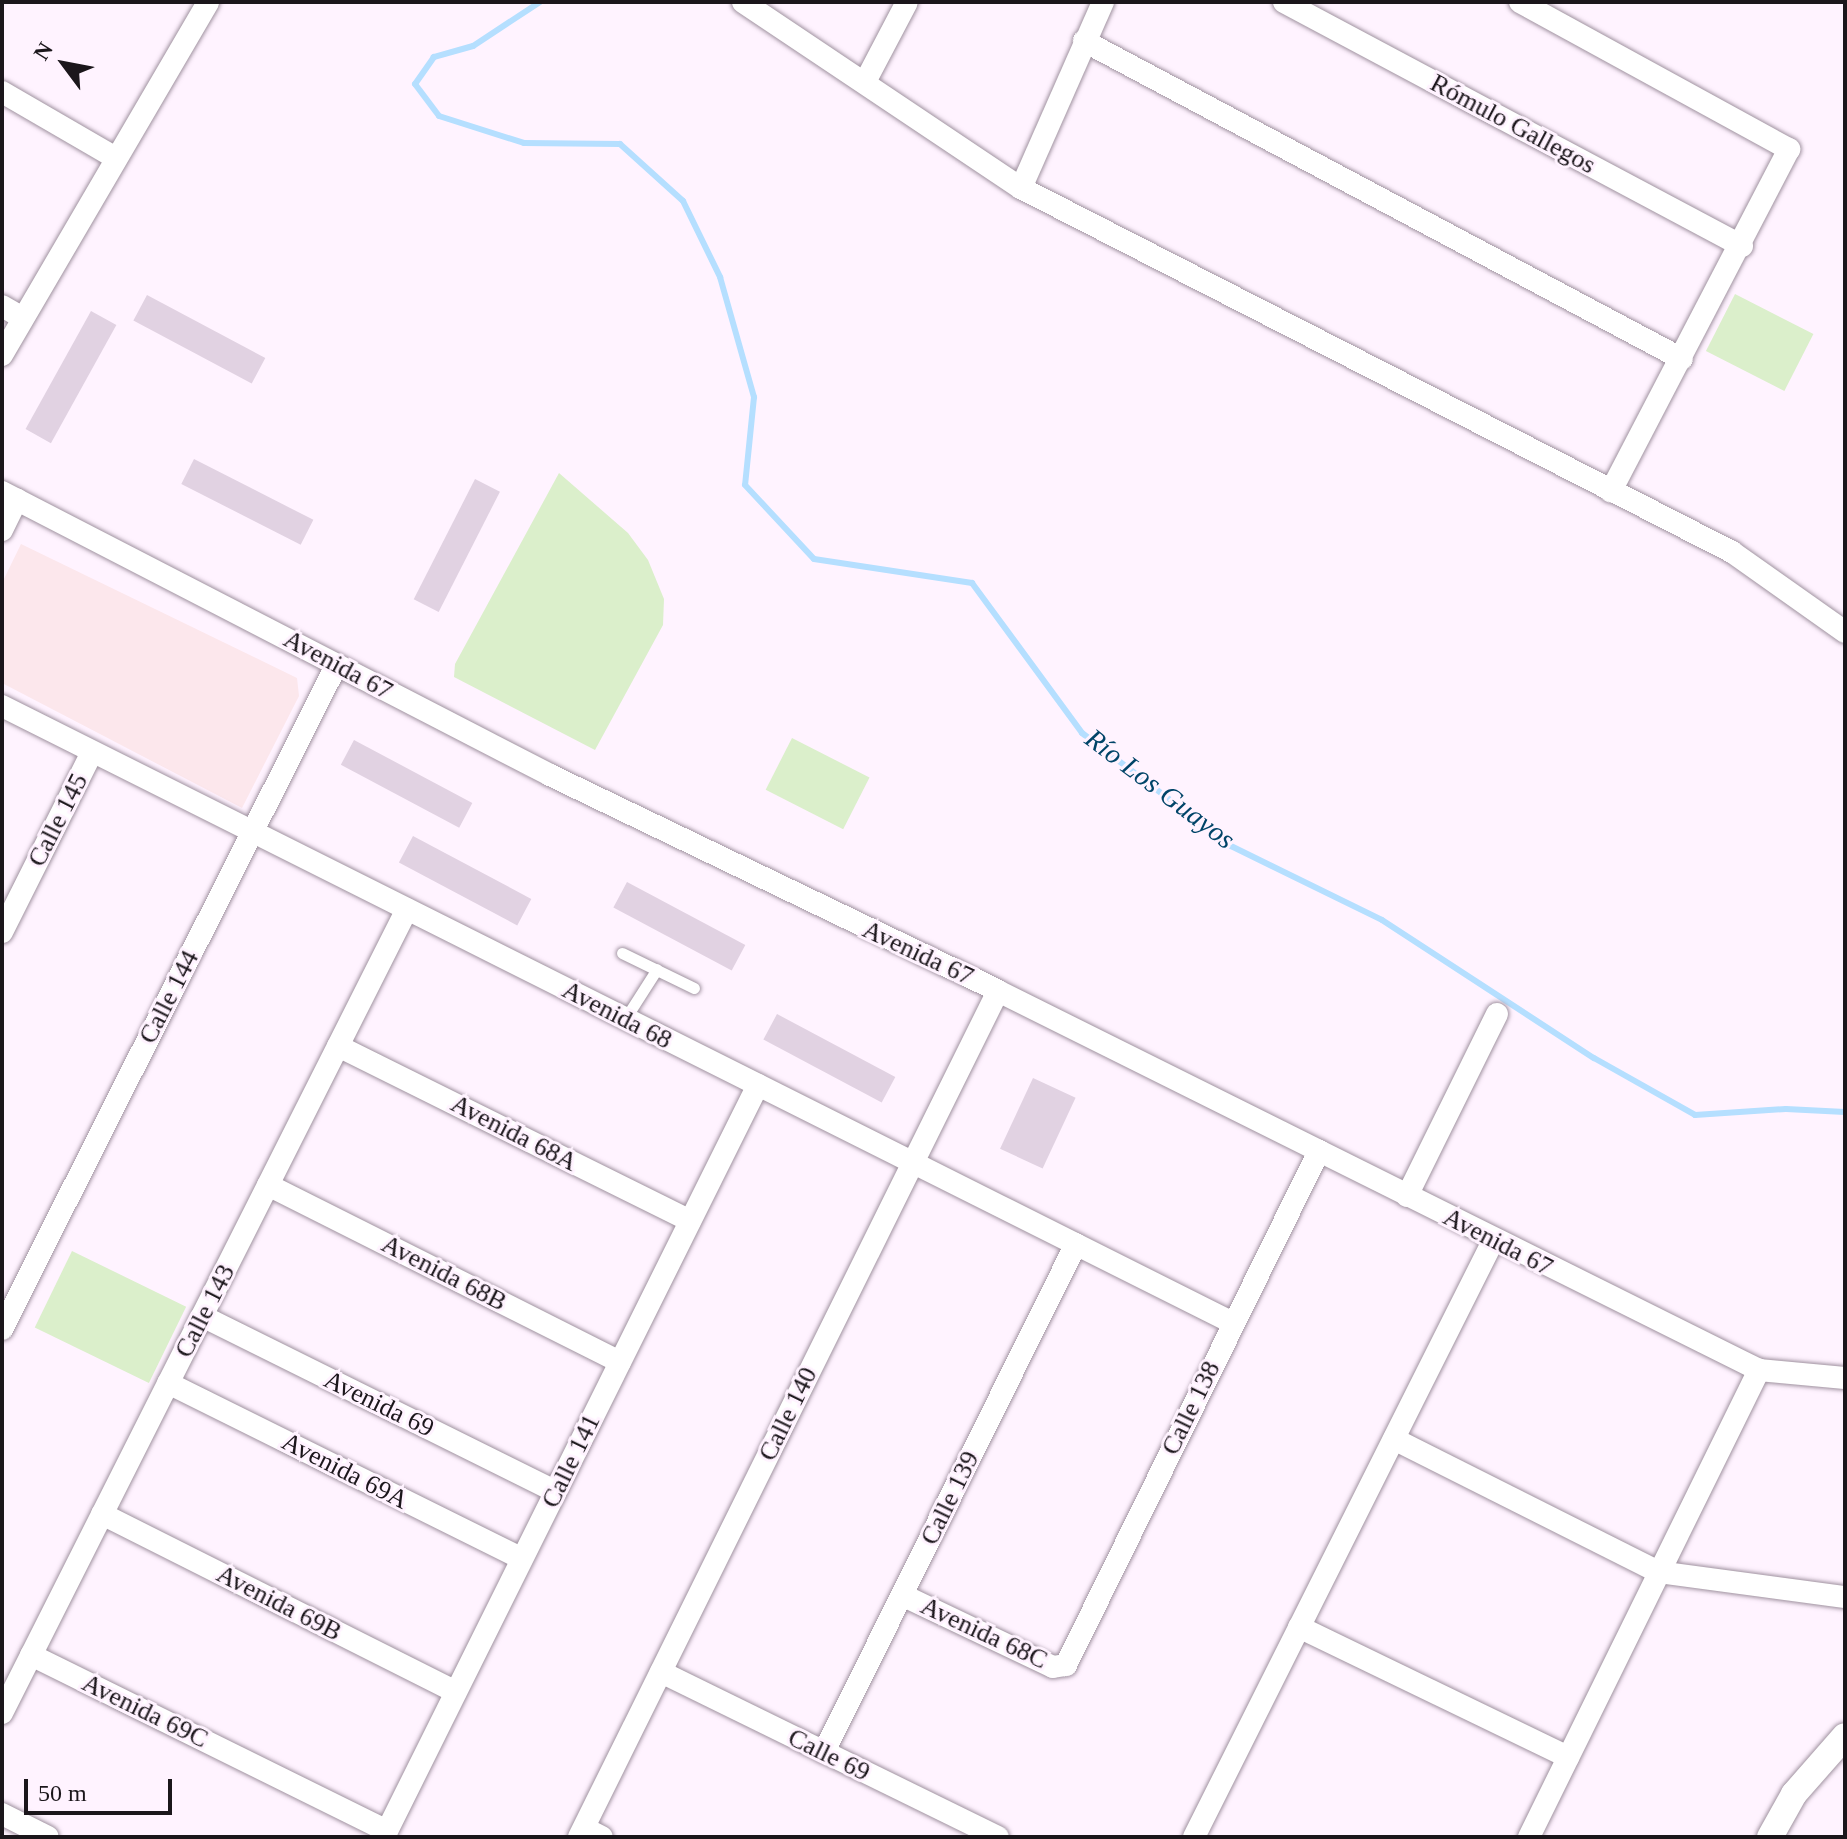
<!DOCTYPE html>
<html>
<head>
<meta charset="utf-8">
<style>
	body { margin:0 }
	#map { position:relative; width:1847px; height:1839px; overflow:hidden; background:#fff3ff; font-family:"Times New Roman",serif }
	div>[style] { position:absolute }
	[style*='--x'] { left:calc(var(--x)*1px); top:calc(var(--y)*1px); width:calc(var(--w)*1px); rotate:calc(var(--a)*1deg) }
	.education>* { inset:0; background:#fce7ec }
	.green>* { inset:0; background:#dbefcb; transform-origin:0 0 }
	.stream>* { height:6px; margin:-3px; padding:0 3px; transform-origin:3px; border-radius:3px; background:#b5dfff }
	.building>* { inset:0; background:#e1d2e2; transform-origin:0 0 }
	.roads { filter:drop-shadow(0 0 2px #a092a0) drop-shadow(0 0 2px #a092a0) }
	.service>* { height:11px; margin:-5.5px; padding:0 5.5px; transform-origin:5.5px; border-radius:5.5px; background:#fff }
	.minor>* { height:22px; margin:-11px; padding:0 11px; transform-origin:11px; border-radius:11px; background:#fff }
	.tertiary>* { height:26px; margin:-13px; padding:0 13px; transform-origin:13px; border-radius:13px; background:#fff }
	span { translate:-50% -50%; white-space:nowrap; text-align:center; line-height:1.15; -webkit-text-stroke:6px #fff3ff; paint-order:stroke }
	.street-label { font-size:26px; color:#1b161b }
	.water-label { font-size:28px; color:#004468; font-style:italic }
	.frame { position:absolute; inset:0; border:4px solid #1b161b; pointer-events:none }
	.north { position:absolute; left:24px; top:24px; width:80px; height:80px; -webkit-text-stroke:6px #fff3ff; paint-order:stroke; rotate:302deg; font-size:22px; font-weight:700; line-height:32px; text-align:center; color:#1b161b }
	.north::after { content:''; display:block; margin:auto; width:28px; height:36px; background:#1b161b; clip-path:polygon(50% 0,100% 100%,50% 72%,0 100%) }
	.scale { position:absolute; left:24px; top:1779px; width:148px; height:36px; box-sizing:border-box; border:4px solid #1b161b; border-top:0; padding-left:10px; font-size:24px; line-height:28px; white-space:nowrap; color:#1b161b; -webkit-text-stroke:6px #fff3ff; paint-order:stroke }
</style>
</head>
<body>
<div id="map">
	<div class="education">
		<i style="clip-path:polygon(21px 544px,297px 678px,299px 696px,242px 808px,2px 683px,2px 583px)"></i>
	</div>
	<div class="green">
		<i style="left:1735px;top:294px;width:88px;height:64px;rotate:27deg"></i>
		<i style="clip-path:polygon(559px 473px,628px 533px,648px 560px,664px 599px,663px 625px,595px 750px,454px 677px,455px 664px)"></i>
		<i style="left:792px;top:738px;width:87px;height:58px;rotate:27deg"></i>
		<i style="left:72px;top:1251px;width:127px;height:85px;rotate:26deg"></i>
	</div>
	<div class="stream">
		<i style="--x:540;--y:2;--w:80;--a:146.7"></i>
		<i style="--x:473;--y:46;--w:41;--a:164.2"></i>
		<i style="--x:434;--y:57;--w:33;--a:125"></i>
		<i style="--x:415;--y:84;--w:40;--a:53"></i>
		<i style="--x:439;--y:116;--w:89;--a:17.6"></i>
		<i style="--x:524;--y:143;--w:96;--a:0.6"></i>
		<i style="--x:620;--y:144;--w:85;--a:42.1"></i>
		<i style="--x:683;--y:201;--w:85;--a:64"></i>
		<i style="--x:720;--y:277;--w:125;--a:74.2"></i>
		<i style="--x:754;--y:397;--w:88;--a:95.8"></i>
		<i style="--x:745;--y:485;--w:101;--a:47"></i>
		<i style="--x:814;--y:559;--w:160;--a:8.6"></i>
		<i style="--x:972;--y:583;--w:186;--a:53.7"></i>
		<i style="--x:1082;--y:733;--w:187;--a:37.2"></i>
		<i style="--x:1231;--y:846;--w:168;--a:26.1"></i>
		<i style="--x:1382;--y:920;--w:253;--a:33.1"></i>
		<i style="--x:1594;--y:1058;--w:116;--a:29.4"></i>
		<i style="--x:1695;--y:1115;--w:91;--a:-3.8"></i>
		<i style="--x:1786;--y:1109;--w:59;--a:2.9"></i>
	</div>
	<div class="building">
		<i style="left:147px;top:295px;width:134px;height:29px;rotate:28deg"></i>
		<i style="left:91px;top:311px;width:29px;height:135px;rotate:29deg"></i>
		<i style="left:194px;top:459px;width:134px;height:28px;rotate:27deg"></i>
		<i style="left:475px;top:479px;width:28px;height:135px;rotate:27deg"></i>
		<i style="left:354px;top:740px;width:134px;height:28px;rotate:28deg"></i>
		<i style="left:413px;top:836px;width:134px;height:30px;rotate:28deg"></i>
		<i style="left:627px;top:882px;width:134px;height:29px;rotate:28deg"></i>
		<i style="left:777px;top:1014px;width:134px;height:29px;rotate:28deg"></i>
		<i style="left:1033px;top:1078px;width:47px;height:78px;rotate:25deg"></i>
	</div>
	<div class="roads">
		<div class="service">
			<i style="--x:622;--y:953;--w:80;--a:25.9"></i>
			<i style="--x:625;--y:1019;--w:59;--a:-57.4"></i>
		</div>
		<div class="minor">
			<i style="--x:743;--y:2;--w:334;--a:33.8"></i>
			<i style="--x:1021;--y:188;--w:799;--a:27.11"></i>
			<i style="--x:1732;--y:552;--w:138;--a:35.3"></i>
			<i style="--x:1284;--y:2;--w:519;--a:28.05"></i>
			<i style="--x:1520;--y:2;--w:307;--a:28.7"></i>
			<i style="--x:1789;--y:149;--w:386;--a:117.5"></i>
			<i style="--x:1084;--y:41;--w:677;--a:28"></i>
			<i style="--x:865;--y:82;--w:90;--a:-62.3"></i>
			<i style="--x:2;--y:92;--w:132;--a:30.1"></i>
			<i style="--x:1021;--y:188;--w:203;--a:-66.2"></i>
			<i style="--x:2;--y:306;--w:24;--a:30"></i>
			<i style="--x:2;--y:355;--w:409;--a:-59.7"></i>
			<i style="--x:2;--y:492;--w:617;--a:27.31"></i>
			<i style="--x:550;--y:775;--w:497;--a:25.7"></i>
			<i style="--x:998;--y:991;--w:850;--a:26.47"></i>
			<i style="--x:1759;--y:1370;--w:86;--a:5.3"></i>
			<i style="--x:2;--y:530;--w:34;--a:-64"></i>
			<i style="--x:2;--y:706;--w:1377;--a:26.62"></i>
			<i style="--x:2;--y:932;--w:201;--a:-63.4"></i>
			<i style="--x:338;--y:1046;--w:393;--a:26.4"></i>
			<i style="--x:268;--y:1185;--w:394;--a:26.7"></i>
			<i style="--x:1407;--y:1196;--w:203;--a:-63.7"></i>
			<i style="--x:202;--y:1316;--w:395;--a:26.4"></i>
			<i style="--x:2;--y:1329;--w:742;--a:-63.26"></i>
			<i style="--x:168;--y:1383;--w:395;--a:26.4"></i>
			<i style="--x:1394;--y:1439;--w:297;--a:26.7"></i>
			<i style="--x:1659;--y:1572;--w:188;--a:7.7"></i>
			<i style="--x:102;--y:1514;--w:396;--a:26.7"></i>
			<i style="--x:902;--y:1595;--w:167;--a:25.5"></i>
			<i style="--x:1053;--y:1667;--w:13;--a:-9"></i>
			<i style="--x:1066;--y:1665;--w:573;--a:-63.79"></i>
			<i style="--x:1299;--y:1627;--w:299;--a:25.8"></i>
			<i style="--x:31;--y:1655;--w:397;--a:26.3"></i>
			<i style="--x:661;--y:1672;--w:375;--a:26.1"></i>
			<i style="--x:2;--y:1713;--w:900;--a:-63.26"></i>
			<i style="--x:824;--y:1752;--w:567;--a:-63.62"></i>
			<i style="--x:2;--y:1814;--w:51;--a:26.6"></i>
			<i style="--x:584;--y:1828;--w:20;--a:27"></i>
			<i style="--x:384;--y:1837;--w:840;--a:-63.56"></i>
			<i style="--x:579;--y:1837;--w:944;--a:-63.65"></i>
			<i style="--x:1194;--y:1837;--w:667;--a:-63.36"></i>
			<i style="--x:1529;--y:1837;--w:521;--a:-63.78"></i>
		</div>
		<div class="tertiary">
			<i style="--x:1770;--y:1837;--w:49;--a:-60.8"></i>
			<i style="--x:1794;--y:1794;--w:77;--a:-48.7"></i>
		</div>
	</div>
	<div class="street-label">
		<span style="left:1513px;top:124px;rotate:28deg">Rómulo Gallegos</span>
		<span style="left:338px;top:665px;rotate:28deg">Avenida 67</span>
		<span style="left:58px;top:820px;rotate:-63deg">Calle 145</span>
		<span style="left:918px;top:953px;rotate:25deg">Avenida 67</span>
		<span style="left:169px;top:997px;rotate:-63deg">Calle 144</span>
		<span style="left:617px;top:1015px;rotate:27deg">Avenida 68</span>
		<span style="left:514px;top:1133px;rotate:27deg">Avenida 68A</span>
		<span style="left:1498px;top:1242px;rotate:27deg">Avenida 67</span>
		<span style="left:444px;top:1273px;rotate:27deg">Avenida 68B</span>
		<span style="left:205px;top:1311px;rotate:-63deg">Calle 143</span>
		<span style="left:379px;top:1404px;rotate:26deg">Avenida 69</span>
		<span style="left:1191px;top:1408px;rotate:-64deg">Calle 138</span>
		<span style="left:788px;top:1414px;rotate:-64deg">Calle 140</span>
		<span style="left:571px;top:1461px;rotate:-64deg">Calle 141</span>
		<span style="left:345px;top:1471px;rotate:27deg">Avenida 69A</span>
		<span style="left:950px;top:1498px;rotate:-64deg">Calle 139</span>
		<span style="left:279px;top:1603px;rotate:27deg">Avenida 69B</span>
		<span style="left:984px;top:1633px;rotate:25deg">Avenida 68C</span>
		<span style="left:145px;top:1711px;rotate:26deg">Avenida 69C</span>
		<span style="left:829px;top:1755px;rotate:26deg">Calle 69</span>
	</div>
	<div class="water-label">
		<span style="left:1160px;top:789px;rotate:37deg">Río Los Guayos</span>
	</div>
	<div class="frame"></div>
	<div class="north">N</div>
	<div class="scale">50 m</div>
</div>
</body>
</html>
